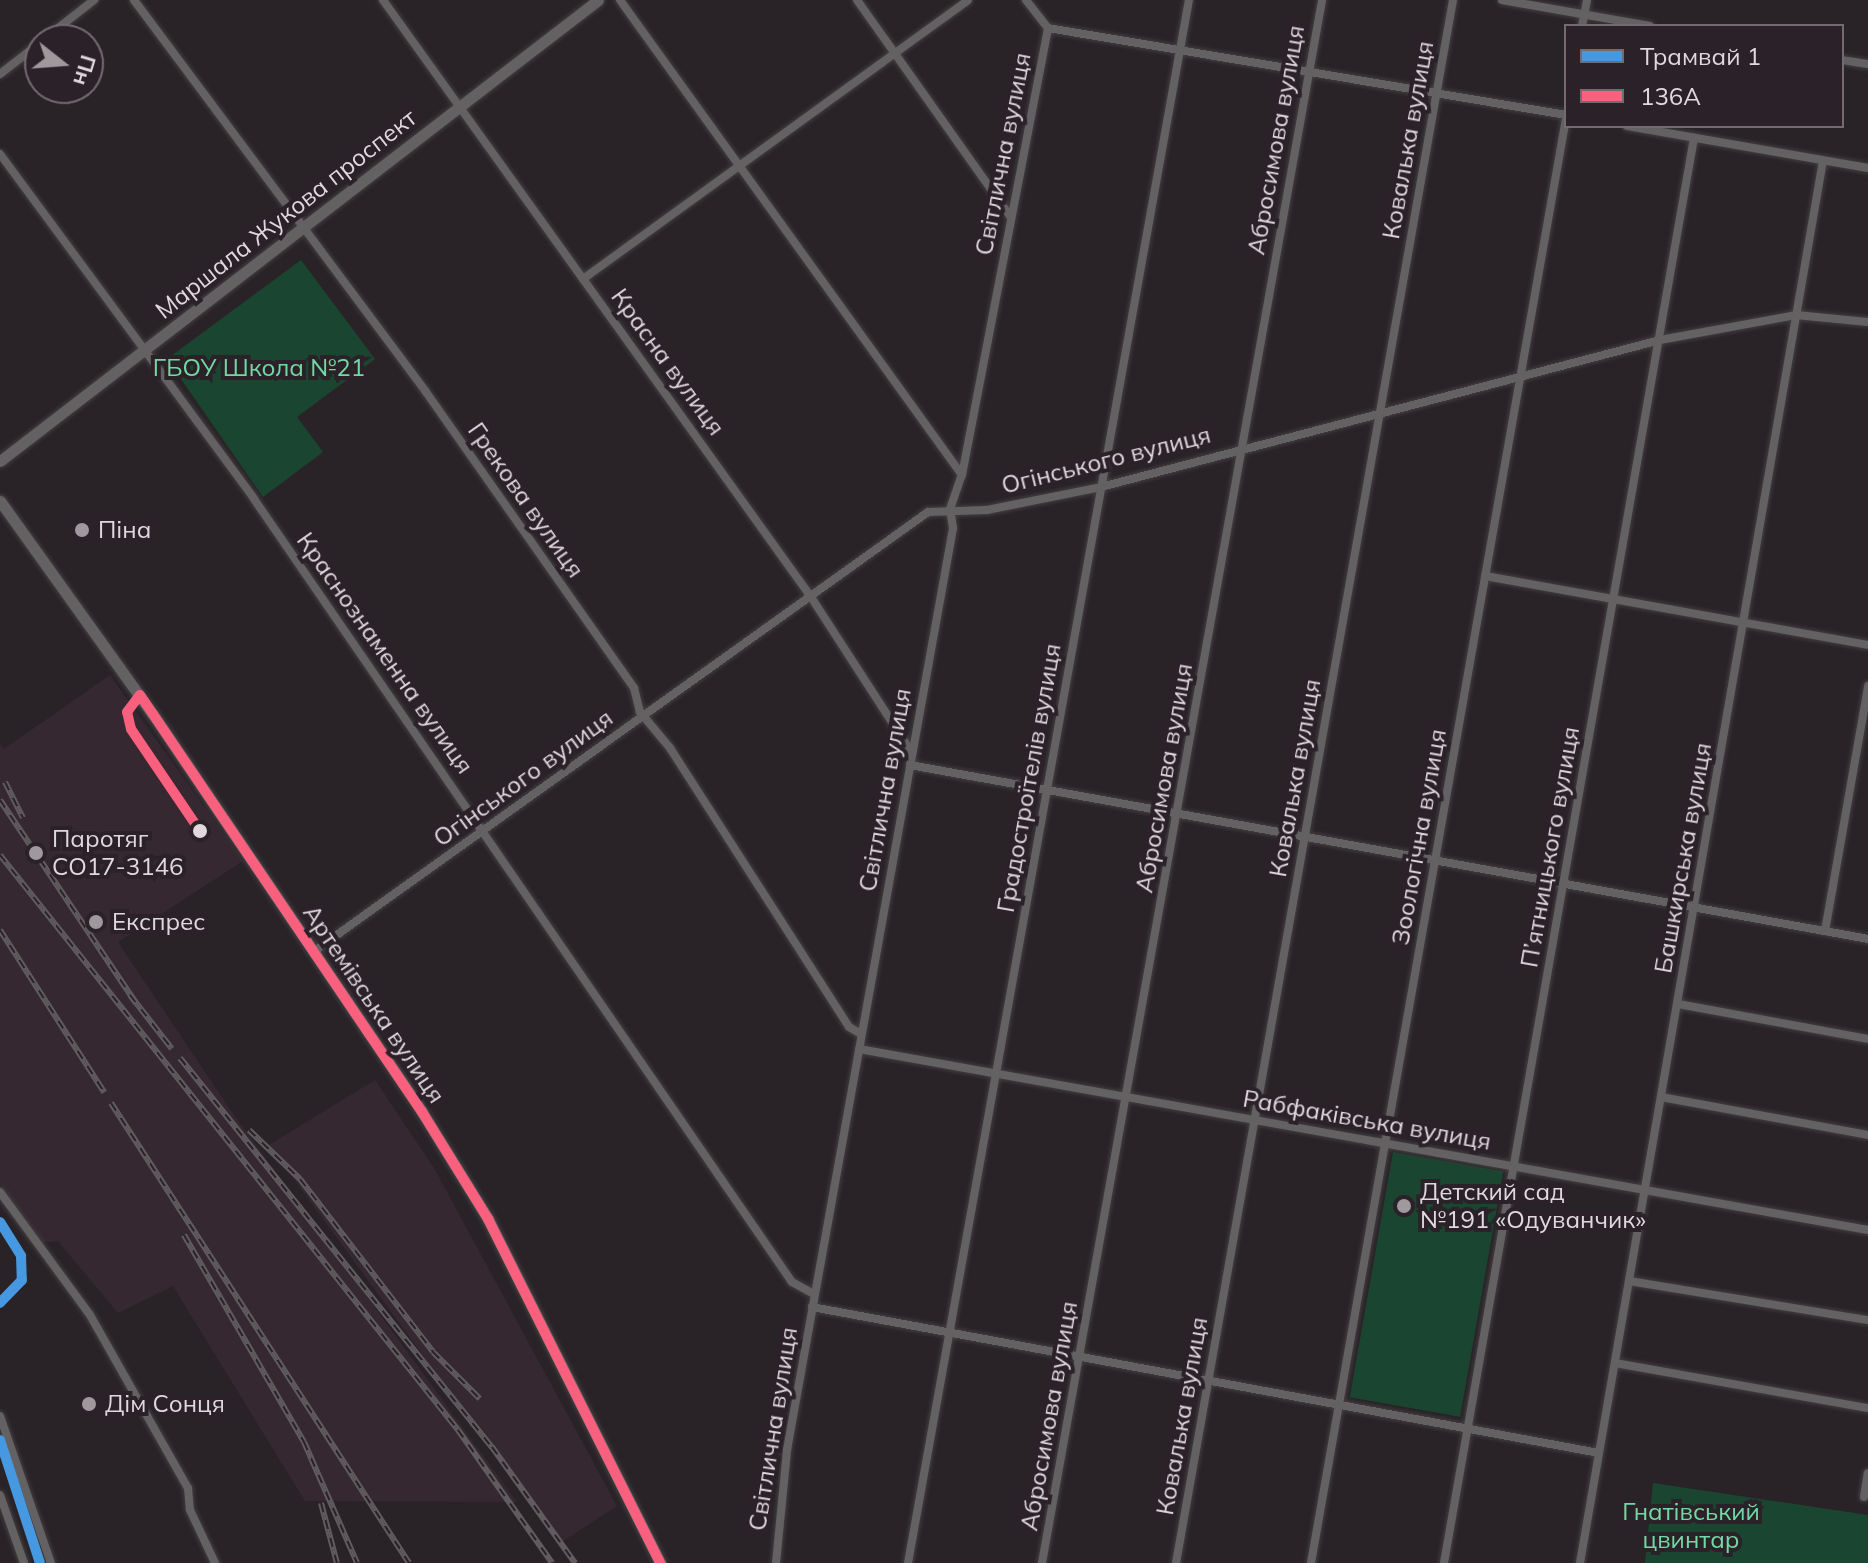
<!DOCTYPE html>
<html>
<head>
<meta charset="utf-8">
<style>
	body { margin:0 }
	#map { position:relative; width:1868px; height:1563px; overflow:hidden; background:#292327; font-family:Mulish,sans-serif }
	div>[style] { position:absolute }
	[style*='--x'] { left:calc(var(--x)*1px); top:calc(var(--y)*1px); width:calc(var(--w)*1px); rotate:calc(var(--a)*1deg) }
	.built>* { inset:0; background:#362831 }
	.green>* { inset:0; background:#1a4631; transform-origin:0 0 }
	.roads { filter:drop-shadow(0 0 2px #423e41) drop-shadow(0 0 2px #423e41) }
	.street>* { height:8px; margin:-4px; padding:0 4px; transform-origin:4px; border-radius:4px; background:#646163 }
	.secondary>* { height:11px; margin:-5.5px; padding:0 5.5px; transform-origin:5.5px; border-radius:5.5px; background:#646163 }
	.rail>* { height:6px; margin-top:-3px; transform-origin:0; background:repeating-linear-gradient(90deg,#2b2128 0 9px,#605c5e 0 18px); box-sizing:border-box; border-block:2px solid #605c5e }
	.bus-1>* { height:10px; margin:-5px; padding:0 5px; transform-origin:5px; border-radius:5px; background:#f8607d }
	.tram-1>* { height:10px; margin:-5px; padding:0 5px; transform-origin:5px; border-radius:5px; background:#4699e1 }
	.dots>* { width:22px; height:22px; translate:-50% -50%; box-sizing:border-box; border:4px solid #2b2128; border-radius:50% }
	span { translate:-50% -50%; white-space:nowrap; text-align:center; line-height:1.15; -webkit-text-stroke:8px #2b2128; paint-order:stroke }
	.street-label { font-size:24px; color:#dfd9dd }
	.park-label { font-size:24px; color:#72d9a4 }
	.poi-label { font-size:24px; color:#dfd9dd }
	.left { translate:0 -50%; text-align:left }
	.legend { position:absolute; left:1564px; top:24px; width:280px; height:104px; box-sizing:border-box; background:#2b2128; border:2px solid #736b70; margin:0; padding:10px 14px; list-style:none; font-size:24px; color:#dfd9dd }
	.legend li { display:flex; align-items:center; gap:16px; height:40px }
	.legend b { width:40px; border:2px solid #736b70 }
	.north { position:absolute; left:24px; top:24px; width:80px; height:80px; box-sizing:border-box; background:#2b2128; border:2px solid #736b70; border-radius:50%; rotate:107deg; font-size:22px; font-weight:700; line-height:32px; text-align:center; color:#dfd9dd }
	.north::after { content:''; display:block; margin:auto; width:28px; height:36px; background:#9f999d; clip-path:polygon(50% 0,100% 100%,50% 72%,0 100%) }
</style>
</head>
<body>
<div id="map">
	<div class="built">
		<i style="clip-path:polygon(110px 675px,243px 861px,118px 942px,229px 1108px,517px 1502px,305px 1501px,173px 1286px,118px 1313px,58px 1241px,36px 1243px,0 1184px,0 744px,4px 749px)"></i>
		<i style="clip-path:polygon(375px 1080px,434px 1168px,617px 1506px,560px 1543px,269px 1145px)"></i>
	</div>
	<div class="green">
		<i style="clip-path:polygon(301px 260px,375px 359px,297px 417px,323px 452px,263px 497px,167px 359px)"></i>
		<i style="left:1393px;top:1152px;width:112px;height:249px;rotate:10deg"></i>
		<i style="clip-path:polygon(1653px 1483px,1868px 1515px,1868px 1563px,1645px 1563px)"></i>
	</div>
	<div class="roads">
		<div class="street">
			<i style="--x:134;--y:0;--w:489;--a:53.3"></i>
			<i style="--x:426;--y:392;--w:362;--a:54.9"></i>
			<i style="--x:634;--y:688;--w:25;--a:76"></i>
			<i style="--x:640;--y:712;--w:47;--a:50.2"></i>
			<i style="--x:670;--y:748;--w:331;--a:57.3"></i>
			<i style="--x:849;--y:1027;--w:14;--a:30"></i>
			<i style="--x:383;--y:0;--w:735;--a:54.36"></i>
			<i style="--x:811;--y:597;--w:186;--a:57.1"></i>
			<i style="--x:620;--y:0;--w:585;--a:54.25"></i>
			<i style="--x:857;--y:0;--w:265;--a:54.7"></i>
			<i style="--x:1026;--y:0;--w:36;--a:52"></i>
			<i style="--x:1502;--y:0;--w:150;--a:10"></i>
			<i style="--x:1582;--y:26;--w:26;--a:-79"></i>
			<i style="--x:1048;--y:28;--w:525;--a:9.53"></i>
			<i style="--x:43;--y:40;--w:65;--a:-38.1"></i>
			<i style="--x:1842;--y:60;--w:26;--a:9"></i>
			<i style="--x:0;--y:74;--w:51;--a:-37.8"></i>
			<i style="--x:1627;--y:126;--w:245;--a:9.9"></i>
			<i style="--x:0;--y:154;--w:428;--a:53.6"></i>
			<i style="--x:254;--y:499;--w:950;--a:55.51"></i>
			<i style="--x:792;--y:1282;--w:25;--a:29"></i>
			<i style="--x:583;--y:279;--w:475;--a:-35.9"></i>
			<i style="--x:1485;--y:576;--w:389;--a:10.2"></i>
			<i style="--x:910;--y:765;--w:974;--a:10.29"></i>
			<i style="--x:1825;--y:931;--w:249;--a:-80"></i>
			<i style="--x:313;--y:952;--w:756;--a:-35.58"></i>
			<i style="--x:928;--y:512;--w:59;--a:-1.9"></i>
			<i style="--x:987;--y:510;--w:116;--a:-11.4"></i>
			<i style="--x:1101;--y:487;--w:578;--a:-14.73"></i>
			<i style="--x:1660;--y:340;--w:138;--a:-10.4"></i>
			<i style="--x:1796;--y:315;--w:72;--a:5.6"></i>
			<i style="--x:1678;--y:1004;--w:193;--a:10.4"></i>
			<i style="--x:859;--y:1049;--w:1025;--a:10.17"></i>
			<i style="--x:1661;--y:1097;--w:210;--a:10.4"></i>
			<i style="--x:0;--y:1192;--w:152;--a:53.8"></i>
			<i style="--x:90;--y:1315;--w:199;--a:60.5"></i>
			<i style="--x:188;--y:1488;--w:22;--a:85"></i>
			<i style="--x:190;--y:1510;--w:59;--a:64.7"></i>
			<i style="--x:1629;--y:1281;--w:242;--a:9.3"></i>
			<i style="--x:812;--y:1307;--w:800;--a:10.51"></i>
			<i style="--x:1615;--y:1363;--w:257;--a:10.1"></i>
			<i style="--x:0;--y:1416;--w:156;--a:70.9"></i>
			<i style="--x:0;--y:1495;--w:72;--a:70.6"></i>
			<i style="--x:1864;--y:1497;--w:24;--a:-81"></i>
			<i style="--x:776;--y:1563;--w:114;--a:-84.4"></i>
			<i style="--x:787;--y:1450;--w:937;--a:-79.79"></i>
			<i style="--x:953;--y:528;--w:19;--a:-99"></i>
			<i style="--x:950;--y:509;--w:36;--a:-71"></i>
			<i style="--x:962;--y:475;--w:455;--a:-79.1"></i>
			<i style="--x:908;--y:1563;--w:1588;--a:-79.81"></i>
			<i style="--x:1042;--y:1563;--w:1588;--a:-79.84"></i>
			<i style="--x:1176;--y:1563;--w:1587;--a:-79.95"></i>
			<i style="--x:1311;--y:1563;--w:1467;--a:-79.99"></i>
			<i style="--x:1444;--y:1563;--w:1447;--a:-80.05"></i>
			<i style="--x:1580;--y:1563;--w:1423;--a:-80.17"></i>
		</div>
		<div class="secondary">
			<i style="--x:0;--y:461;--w:755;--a:-37.63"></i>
			<i style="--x:0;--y:501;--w:261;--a:54.4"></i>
			<i style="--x:152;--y:713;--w:482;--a:55.9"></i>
			<i style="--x:422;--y:1112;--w:126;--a:58.3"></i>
			<i style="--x:488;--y:1219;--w:385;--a:63.4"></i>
		</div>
	</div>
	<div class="rail">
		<i style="--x:5;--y:782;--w:40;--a:63.4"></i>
		<i style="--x:0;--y:800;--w:244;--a:56.2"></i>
		<i style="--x:0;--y:855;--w:735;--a:51.46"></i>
		<i style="--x:458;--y:1430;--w:163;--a:54.7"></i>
		<i style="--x:0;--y:930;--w:193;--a:57.3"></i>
		<i style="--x:130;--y:995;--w:68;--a:52.1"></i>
		<i style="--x:180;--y:1058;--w:499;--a:51.3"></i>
		<i style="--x:492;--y:1447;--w:143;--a:54.4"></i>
		<i style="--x:111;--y:1103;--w:548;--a:57.06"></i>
		<i style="--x:249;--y:1130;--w:71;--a:43.9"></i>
		<i style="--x:300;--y:1179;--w:218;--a:52.4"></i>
		<i style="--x:433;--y:1352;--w:66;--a:45"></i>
		<i style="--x:184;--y:1235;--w:239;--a:59.9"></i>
		<i style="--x:304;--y:1442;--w:132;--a:66.3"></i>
		<i style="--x:321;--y:1503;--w:62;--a:75.1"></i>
	</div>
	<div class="bus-1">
		<i style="--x:200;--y:831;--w:123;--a:-124.1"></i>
		<i style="--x:131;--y:729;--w:17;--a:-103"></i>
		<i style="--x:127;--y:712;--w:21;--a:-53"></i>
		<i style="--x:140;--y:695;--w:503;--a:55.93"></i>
		<i style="--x:422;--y:1112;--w:126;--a:58.3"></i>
		<i style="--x:488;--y:1219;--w:385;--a:63.4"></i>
	</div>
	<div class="tram-1">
		<i style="--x:0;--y:1222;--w:40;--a:58"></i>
		<i style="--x:21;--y:1256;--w:24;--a:88"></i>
		<i style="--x:22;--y:1280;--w:32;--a:134"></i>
		<i style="--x:0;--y:1440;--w:129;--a:72"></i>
	</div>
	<div class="dots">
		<i style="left:82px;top:530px;background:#9f999d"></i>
		<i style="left:200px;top:831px;background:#dfd9dd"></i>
		<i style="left:36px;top:853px;background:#9f999d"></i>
		<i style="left:96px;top:922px;background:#9f999d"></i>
		<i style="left:1404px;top:1206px;background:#9f999d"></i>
		<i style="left:89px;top:1404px;background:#9f999d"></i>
	</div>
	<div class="street-label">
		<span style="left:1276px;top:140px;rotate:-80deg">Абросимова вулиця</span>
		<span style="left:1408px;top:140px;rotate:-80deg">Ковалька вулиця</span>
		<span style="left:1003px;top:154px;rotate:-79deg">Світлична вулиця</span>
		<span style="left:286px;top:214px;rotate:-38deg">Маршала Жукова проспект</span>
		<span style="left:668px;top:362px;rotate:54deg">Красна вулиця</span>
		<span style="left:1106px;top:460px;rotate:-14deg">Огінського вулиця</span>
		<span style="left:526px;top:500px;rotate:55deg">Грекова вулиця</span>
		<span style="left:385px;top:653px;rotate:55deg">Краснознаменна вулиця</span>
		<span style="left:523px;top:778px;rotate:-36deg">Огінського вулиця</span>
		<span style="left:1029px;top:778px;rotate:-80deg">Градостроїтелiв вулиця</span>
		<span style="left:1164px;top:778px;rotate:-80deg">Абросимова вулиця</span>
		<span style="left:1295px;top:778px;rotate:-80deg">Ковалька вулиця</span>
		<span style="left:885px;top:790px;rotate:-80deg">Світлична вулиця</span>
		<span style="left:1419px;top:837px;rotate:-80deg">Зоологічна вулиця</span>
		<span style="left:1550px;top:847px;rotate:-80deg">П’ятницького вулиця</span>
		<span style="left:1683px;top:858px;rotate:-80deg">Башкирська вулиця</span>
		<span style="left:374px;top:1004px;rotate:56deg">Артемівська вулиця</span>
		<span style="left:1367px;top:1120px;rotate:10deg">Рабфаківська вулиця</span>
		<span style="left:1049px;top:1416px;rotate:-80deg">Абросимова вулиця</span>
		<span style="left:1182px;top:1416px;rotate:-80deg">Ковалька вулиця</span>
		<span style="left:773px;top:1429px;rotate:-81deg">Світлична вулиця</span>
	</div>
	<div class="park-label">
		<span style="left:259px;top:368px">ГБОУ Школа №21</span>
		<span style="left:1691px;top:1526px">Гнатівський<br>цвинтар</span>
	</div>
	<div class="poi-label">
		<span class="left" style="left:98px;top:530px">Піна</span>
		<span class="left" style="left:52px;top:853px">Паротяг<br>СО17-3146</span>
		<span class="left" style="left:112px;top:922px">Експрес</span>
		<span class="left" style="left:1420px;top:1206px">Детский сад<br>№191 «Одуванчик»</span>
		<span class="left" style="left:105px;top:1404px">Дім Сонця</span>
	</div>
	<ul class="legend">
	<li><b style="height:10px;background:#4699e1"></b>Трамвай 1</li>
	<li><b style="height:10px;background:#f8607d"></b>136А</li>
	</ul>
	<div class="north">Пн</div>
</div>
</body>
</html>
